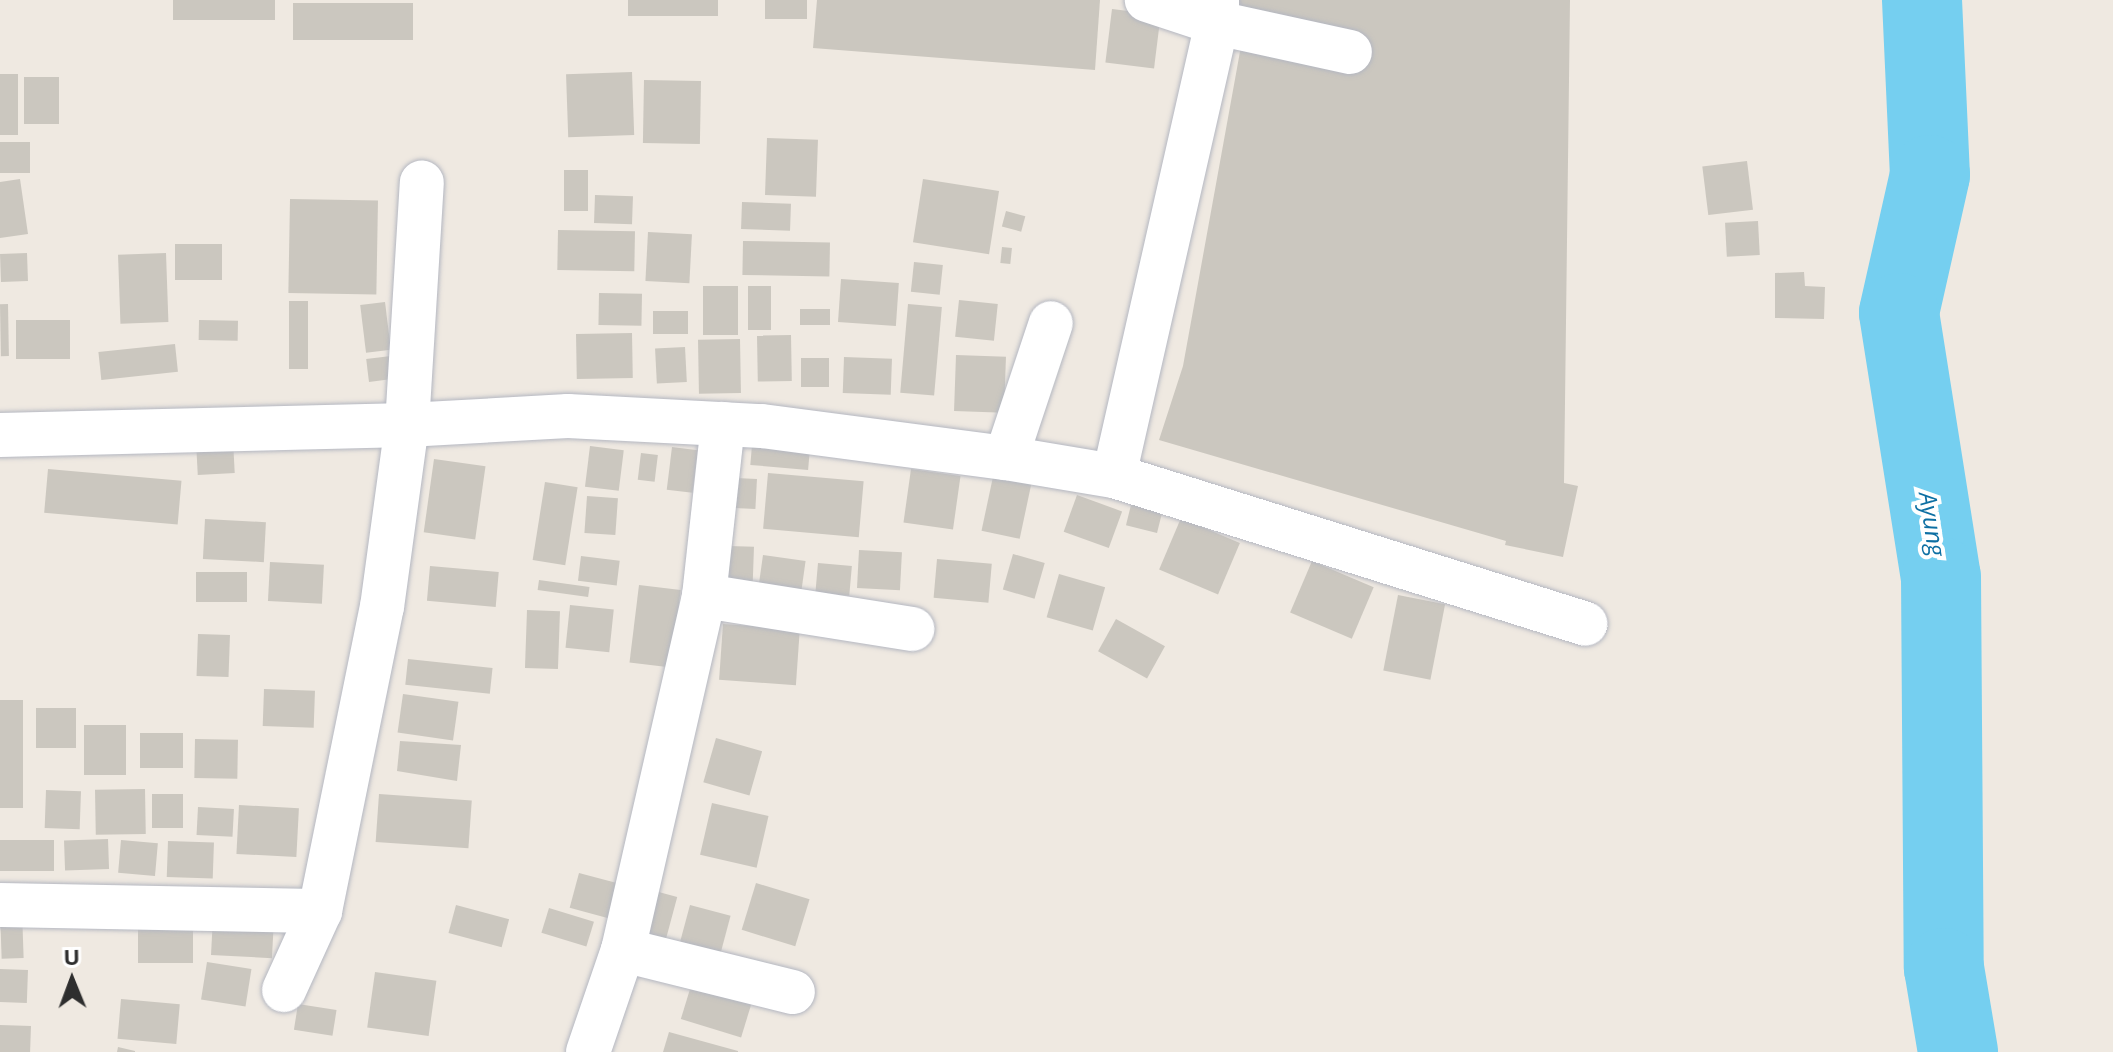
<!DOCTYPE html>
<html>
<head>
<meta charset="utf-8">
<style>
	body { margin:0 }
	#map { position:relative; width:2113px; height:1052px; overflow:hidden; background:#efe9e1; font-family:"Open Sans",sans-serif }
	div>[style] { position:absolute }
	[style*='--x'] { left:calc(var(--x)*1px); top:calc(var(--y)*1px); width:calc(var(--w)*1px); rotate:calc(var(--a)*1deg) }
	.river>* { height:80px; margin:-40px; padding:0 40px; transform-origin:40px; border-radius:40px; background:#75cff0 }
	.building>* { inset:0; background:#cbc7bf; transform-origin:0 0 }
	.roads { filter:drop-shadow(0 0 2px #b4b7c1) drop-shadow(0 0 2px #b4b7c1) }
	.minor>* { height:44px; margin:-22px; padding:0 22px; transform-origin:22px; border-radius:22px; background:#fff }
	span { translate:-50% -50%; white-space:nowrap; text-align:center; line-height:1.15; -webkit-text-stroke:8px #fff; paint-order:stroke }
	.water-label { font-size:24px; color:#0d6fa3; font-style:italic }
	.north { position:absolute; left:32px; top:940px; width:80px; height:80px; -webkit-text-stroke:6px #fff; paint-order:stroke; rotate:359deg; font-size:22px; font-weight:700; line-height:32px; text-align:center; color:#2e2e2e }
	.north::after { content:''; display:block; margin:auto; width:28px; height:36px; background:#2e2e2e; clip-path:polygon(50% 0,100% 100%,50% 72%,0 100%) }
</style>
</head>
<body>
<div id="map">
	<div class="river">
		<i style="--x:1922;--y:0;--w:175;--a:87.4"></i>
		<i style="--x:1930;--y:175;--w:141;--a:102.7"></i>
		<i style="--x:1899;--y:313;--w:267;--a:81"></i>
		<i style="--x:1941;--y:577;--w:391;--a:89.6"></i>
		<i style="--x:1944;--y:968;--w:85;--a:80.5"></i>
	</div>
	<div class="building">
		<i style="left:173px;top:0;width:102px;height:20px"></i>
		<i style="left:628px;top:0;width:90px;height:16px"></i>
		<i style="left:765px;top:0;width:42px;height:19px"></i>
		<i style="clip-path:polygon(817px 0,1100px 0,1095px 70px,813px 48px)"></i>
		<i style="clip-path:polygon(1213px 0,1570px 0,1564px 483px,1578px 486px,1563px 557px,1505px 545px,1506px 541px,1159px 440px,1183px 366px,1247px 13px)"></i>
		<i style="left:293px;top:3px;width:120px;height:37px"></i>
		<i style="left:1112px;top:9px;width:49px;height:54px;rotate:7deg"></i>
		<i style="left:632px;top:72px;width:63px;height:66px;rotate:88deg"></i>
		<i style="left:0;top:74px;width:18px;height:61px"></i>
		<i style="left:24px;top:77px;width:35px;height:47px"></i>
		<i style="left:644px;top:80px;width:57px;height:63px;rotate:1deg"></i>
		<i style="left:767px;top:138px;width:51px;height:57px;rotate:2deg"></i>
		<i style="left:0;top:142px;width:30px;height:31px"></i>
		<i style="left:1747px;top:161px;width:49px;height:45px;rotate:83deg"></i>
		<i style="left:564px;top:170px;width:24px;height:41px"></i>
		<i style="clip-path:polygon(20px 179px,28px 234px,0 238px,0 182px)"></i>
		<i style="left:923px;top:179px;width:77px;height:64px;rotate:9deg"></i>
		<i style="left:595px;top:195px;width:38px;height:28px;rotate:2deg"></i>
		<i style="left:290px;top:199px;width:88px;height:94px;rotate:1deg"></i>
		<i style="left:742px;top:202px;width:49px;height:27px;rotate:2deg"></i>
		<i style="left:1006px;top:211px;width:20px;height:16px;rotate:15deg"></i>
		<i style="left:1758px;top:221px;width:34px;height:33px;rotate:87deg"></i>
		<i style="left:558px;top:230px;width:77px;height:40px;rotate:1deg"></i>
		<i style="left:648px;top:232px;width:44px;height:49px;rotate:3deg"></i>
		<i style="left:743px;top:241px;width:87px;height:34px;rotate:1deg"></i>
		<i style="left:175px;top:244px;width:47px;height:36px"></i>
		<i style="left:1002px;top:247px;width:10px;height:16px;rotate:6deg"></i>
		<i style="left:27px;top:253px;width:28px;height:27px;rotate:88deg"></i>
		<i style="left:166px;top:253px;width:69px;height:48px;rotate:88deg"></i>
		<i style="left:914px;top:262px;width:29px;height:30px;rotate:6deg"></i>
		<i style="clip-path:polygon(1804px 272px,1805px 286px,1825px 287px,1824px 319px,1775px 318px,1775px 273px)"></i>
		<i style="left:841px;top:279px;width:58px;height:43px;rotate:4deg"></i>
		<i style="left:738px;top:286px;width:49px;height:35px;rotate:90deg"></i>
		<i style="left:748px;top:286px;width:23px;height:44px"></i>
		<i style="left:599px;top:293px;width:43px;height:32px;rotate:1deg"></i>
		<i style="left:959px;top:300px;width:39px;height:37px;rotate:6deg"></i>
		<i style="left:289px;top:301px;width:19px;height:68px"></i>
		<i style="left:385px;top:302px;width:48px;height:25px;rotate:83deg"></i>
		<i style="left:8px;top:304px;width:52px;height:8px;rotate:89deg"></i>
		<i style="left:908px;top:304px;width:34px;height:89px;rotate:5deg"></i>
		<i style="left:830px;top:309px;width:16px;height:30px;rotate:90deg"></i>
		<i style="left:653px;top:311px;width:35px;height:23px"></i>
		<i style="left:70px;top:320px;width:39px;height:54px;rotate:90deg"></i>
		<i style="left:199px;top:320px;width:39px;height:20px;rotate:1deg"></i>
		<i style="left:632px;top:333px;width:45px;height:56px;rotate:89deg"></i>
		<i style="left:791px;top:335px;width:46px;height:34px;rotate:89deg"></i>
		<i style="left:740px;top:339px;width:54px;height:42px;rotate:89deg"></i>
		<i style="left:175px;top:344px;width:28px;height:77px;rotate:84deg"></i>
		<i style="left:685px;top:347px;width:35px;height:30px;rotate:87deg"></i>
		<i style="left:956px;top:355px;width:50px;height:56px;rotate:2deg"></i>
		<i style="left:391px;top:356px;width:23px;height:25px;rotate:83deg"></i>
		<i style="left:844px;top:357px;width:48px;height:36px;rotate:2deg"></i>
		<i style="left:829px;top:358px;width:29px;height:28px;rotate:90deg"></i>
		<i style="left:753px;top:434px;width:58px;height:31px;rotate:5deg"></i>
		<i style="left:233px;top:440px;width:33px;height:37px;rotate:87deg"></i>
		<i style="left:590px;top:446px;width:34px;height:41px;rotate:7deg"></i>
		<i style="left:672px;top:447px;width:26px;height:43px;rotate:7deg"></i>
		<i style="left:641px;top:453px;width:17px;height:27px;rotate:7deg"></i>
		<i style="left:434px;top:459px;width:52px;height:74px;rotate:8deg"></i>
		<i style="left:48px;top:469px;width:134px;height:44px;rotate:5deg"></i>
		<i style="left:911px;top:469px;width:50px;height:54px;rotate:8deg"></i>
		<i style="left:994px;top:472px;width:39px;height:60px;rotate:12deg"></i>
		<i style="left:768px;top:473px;width:96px;height:56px;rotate:5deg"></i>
		<i style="left:736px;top:478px;width:21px;height:30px;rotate:3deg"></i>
		<i style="left:545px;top:482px;width:33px;height:79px;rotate:9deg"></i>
		<i style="left:1077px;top:495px;width:48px;height:39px;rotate:20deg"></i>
		<i style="left:587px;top:496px;width:31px;height:37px;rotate:4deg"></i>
		<i style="left:1133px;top:497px;width:32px;height:29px;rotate:14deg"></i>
		<i style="left:1181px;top:518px;width:64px;height:56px;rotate:23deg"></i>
		<i style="left:205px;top:519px;width:61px;height:40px;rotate:3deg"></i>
		<i style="left:729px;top:546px;width:25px;height:36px;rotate:2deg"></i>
		<i style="left:859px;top:550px;width:43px;height:38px;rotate:3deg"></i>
		<i style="left:1013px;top:554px;width:33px;height:37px;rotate:16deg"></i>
		<i style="left:763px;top:555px;width:43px;height:41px;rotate:8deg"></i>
		<i style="left:581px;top:556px;width:39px;height:25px;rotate:7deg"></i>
		<i style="left:937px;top:559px;width:55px;height:39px;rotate:5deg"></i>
		<i style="left:1312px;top:561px;width:67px;height:56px;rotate:23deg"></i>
		<i style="left:270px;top:562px;width:54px;height:39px;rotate:3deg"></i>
		<i style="left:818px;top:563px;width:34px;height:30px;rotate:5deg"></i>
		<i style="left:430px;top:566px;width:69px;height:35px;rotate:5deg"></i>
		<i style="left:196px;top:572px;width:51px;height:30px"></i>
		<i style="left:1059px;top:574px;width:48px;height:45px;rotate:16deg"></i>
		<i style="left:539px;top:580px;width:51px;height:10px;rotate:8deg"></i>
		<i style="left:639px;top:585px;width:42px;height:78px;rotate:7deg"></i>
		<i style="left:1398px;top:595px;width:48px;height:77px;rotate:11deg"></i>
		<i style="left:570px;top:605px;width:44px;height:43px;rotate:6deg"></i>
		<i style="left:527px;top:610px;width:33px;height:58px;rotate:2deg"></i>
		<i style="left:1116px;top:619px;width:56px;height:37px;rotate:29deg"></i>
		<i style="left:723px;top:624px;width:77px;height:56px;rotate:4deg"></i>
		<i style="left:198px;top:634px;width:32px;height:42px;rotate:2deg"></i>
		<i style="left:408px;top:659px;width:85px;height:26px;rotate:6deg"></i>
		<i style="left:264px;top:689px;width:51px;height:37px;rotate:2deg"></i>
		<i style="left:403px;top:694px;width:56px;height:39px;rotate:8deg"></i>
		<i style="left:0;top:700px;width:23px;height:108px"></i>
		<i style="left:76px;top:708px;width:40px;height:40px;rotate:90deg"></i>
		<i style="left:84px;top:725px;width:42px;height:50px"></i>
		<i style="left:140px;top:733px;width:43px;height:35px"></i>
		<i style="left:716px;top:738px;width:48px;height:46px;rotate:16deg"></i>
		<i style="left:195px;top:739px;width:43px;height:39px;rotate:1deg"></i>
		<i style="clip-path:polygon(400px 741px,461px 745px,457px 781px,397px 771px)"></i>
		<i style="left:145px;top:789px;width:45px;height:50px;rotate:89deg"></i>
		<i style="left:46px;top:790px;width:35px;height:38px;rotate:2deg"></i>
		<i style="left:183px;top:794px;width:34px;height:31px;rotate:90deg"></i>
		<i style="left:379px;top:794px;width:93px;height:48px;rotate:4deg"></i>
		<i style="left:712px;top:803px;width:58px;height:53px;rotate:13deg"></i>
		<i style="left:239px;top:805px;width:60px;height:49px;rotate:3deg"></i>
		<i style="left:198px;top:807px;width:36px;height:28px;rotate:3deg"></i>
		<i style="left:108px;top:839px;width:30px;height:44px;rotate:88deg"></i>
		<i style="left:0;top:840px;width:54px;height:31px"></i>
		<i style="left:121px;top:840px;width:37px;height:33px;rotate:5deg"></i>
		<i style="left:168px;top:841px;width:46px;height:36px;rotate:2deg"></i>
		<i style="left:579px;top:873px;width:41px;height:36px;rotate:15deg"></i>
		<i style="left:756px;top:883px;width:56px;height:49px;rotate:17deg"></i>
		<i style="left:655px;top:891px;width:23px;height:44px;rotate:15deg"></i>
		<i style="left:456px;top:905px;width:55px;height:29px;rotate:15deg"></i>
		<i style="left:690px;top:905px;width:42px;height:41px;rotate:15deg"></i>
		<i style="left:549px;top:908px;width:47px;height:26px;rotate:17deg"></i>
		<i style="left:22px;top:911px;width:47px;height:22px;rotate:88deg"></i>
		<i style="left:213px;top:917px;width:61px;height:38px;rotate:3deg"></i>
		<i style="left:193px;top:922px;width:41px;height:55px;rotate:90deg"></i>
		<i style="left:207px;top:962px;width:45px;height:38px;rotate:9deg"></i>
		<i style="left:0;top:969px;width:28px;height:33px;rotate:2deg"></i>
		<i style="left:375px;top:972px;width:62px;height:56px;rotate:8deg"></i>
		<i style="left:694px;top:976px;width:63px;height:45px;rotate:17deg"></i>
		<i style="left:121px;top:999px;width:59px;height:40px;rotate:5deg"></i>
		<i style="left:298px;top:1004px;width:39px;height:26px;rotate:9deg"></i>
		<i style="left:0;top:1025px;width:31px;height:27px;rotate:2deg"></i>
		<i style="clip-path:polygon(669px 1032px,738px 1051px,738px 1052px,663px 1052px)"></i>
		<i style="clip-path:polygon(118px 1047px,135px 1051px,135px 1052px,117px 1052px)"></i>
	</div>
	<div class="roads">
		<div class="minor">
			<i style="--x:1217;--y:0;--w:23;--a:90"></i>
			<i style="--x:1217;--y:23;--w:136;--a:12.3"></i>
			<i style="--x:0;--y:435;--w:407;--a:-1.4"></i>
			<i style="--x:407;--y:425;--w:161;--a:-3.2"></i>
			<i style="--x:568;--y:416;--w:194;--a:3"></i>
			<i style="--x:762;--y:426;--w:246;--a:7.5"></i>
			<i style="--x:1006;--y:458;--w:109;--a:9.5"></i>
			<i style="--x:1114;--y:476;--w:494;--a:17.4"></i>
			<i style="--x:1006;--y:458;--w:142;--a:-71.6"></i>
			<i style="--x:1114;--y:476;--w:465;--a:-77.2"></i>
			<i style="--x:1217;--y:23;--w:74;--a:-161.8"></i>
			<i style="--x:704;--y:596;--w:211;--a:9"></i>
			<i style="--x:0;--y:905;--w:320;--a:1.1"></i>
			<i style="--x:623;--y:950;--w:175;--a:13.9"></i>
			<i style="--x:284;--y:990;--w:87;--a:-65.5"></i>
			<i style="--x:320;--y:911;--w:310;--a:-78.5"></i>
			<i style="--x:382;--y:607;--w:184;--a:-82.2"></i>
			<i style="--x:407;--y:425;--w:243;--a:-86.5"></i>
			<i style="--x:588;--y:1052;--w:108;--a:-71.1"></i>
			<i style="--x:623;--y:950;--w:363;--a:-77.1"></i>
			<i style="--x:704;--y:596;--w:173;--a:-83.7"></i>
		</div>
	</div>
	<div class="water-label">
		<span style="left:1933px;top:524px;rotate:81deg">Ayung</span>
	</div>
	<div class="north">U</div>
</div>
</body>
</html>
